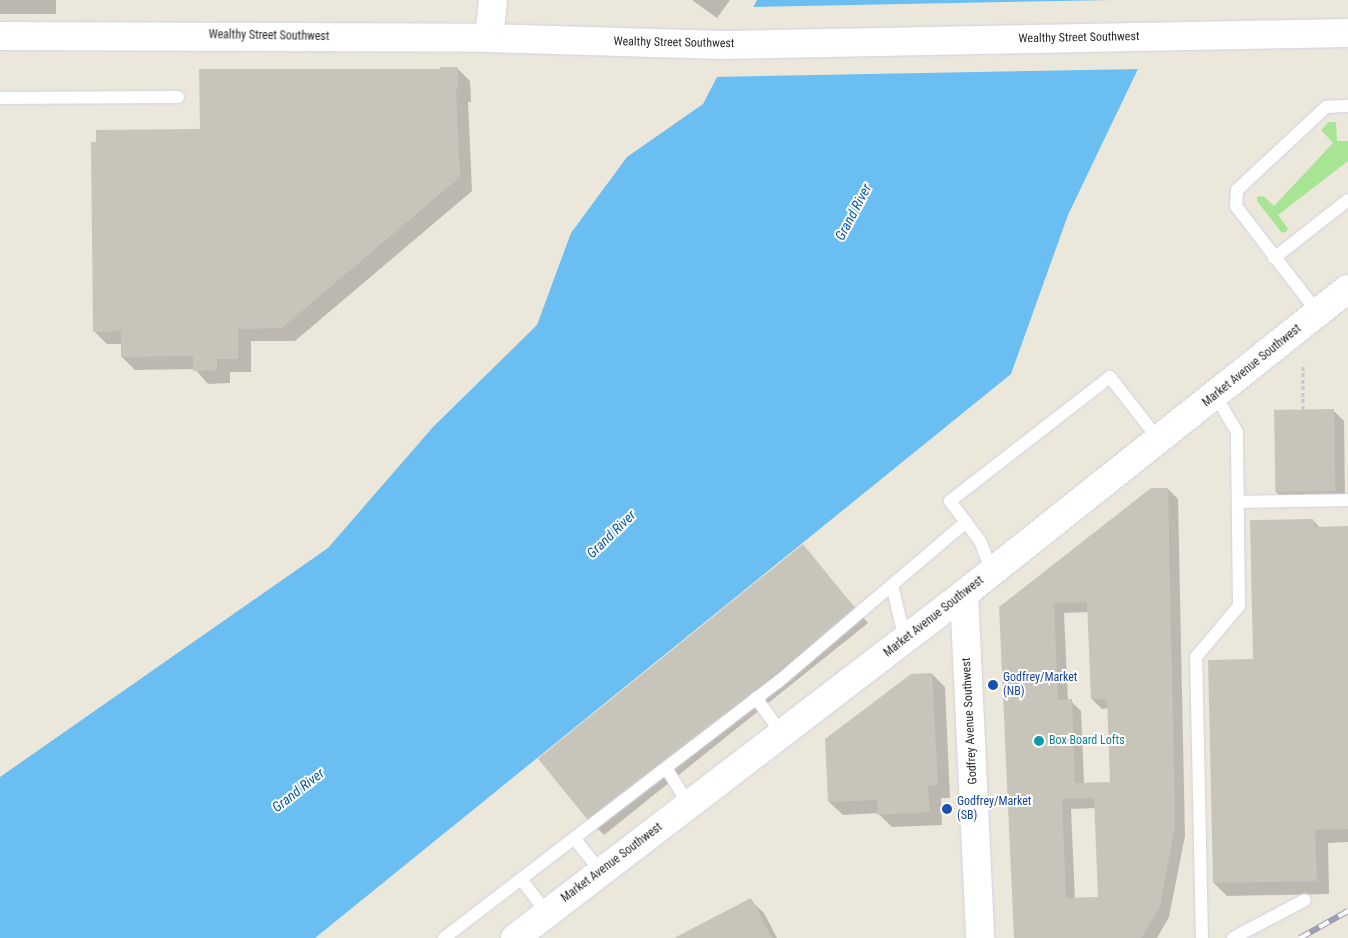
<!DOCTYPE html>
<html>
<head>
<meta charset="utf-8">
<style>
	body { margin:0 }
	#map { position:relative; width:1348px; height:938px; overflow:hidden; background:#ece7db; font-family:"Roboto Condensed",sans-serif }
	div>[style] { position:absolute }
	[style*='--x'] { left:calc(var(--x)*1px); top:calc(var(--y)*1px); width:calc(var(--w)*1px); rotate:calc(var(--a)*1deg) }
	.green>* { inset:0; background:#a7e595 }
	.water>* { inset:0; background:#6abef2 }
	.pier>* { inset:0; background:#ece7db }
	.shadow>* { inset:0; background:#0003; transform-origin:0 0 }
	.building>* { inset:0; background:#c7c5ba; transform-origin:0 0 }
	.path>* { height:3px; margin-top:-1.5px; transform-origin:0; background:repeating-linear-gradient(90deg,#c8c8c8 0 4px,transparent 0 6.5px) }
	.roads { filter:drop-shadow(0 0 1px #d0d1e3) drop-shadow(0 0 1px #d0d1e3) }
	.service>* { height:12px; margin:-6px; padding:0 6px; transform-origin:6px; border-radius:6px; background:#fff }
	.tertiary>* { height:28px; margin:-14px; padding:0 14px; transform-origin:14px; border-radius:14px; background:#fff }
	.secondary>* { height:28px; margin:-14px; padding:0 14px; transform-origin:14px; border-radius:14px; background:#fff }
	.rail>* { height:5.5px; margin-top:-2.75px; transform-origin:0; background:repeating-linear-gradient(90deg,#fff 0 11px,#9d9eb5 0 22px); box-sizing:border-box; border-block:1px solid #9d9eb5 }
	.dots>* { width:14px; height:14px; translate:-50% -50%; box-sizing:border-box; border:2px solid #fff; border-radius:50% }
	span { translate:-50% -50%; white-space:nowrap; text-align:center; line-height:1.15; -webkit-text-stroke:4px #fff; paint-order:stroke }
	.street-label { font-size:12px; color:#2a2a2a }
	.transit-label { font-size:12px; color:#164399 }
	.left { translate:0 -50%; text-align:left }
	.culture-label { font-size:12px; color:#0d838f }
	.water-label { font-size:14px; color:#09599e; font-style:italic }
</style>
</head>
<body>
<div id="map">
	<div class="green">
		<i style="clip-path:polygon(1329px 122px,1336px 122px,1337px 141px,1348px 141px,1348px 161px,1278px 215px,1288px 229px,1286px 232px,1282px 233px,1257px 201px,1257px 197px,1263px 196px,1274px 206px,1333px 143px,1321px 130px)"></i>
	</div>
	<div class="water">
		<i style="clip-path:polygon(757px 0,1171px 0,1068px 215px,1011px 374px,315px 938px,0 938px,0 777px,328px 548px,433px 427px,537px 325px,571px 233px,627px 157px,703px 104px)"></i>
	</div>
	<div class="pier">
		<i style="clip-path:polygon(1113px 0,1173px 0,1142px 69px,714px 77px,750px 7px)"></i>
	</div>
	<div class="shadow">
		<i style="left:0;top:0;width:56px;height:14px"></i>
		<i style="clip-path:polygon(692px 0,730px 0,717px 18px)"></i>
		<i style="clip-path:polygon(457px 68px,470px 81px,471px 102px,468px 102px,472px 191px,295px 341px,251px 341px,251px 372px,230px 372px,230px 383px,208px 384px,195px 369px,135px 370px,122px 357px,122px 344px,107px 344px,94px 331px,201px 130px)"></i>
		<i style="clip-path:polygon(1334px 411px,1344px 421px,1345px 501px,1287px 502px,1276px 492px)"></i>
		<i style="clip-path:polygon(evenodd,1168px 489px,1178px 499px,1185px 836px,1169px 917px,1157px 938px,1015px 938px,1000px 607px,1168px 489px,1088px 612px,1092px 699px,1102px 709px,1109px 708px,1112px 783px,1084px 784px,1081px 711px,1071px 701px,1068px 701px,1064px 613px,1088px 612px,1168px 489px,1096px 808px,1100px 898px,1075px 899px,1071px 809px,1096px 808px)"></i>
		<i style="clip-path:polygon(1313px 520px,1320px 528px,1348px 527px,1348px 842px,1328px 843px,1329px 894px,1227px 896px,1214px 883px,1254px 660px)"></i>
		<i style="clip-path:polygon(802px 545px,868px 623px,604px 835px,591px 822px)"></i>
		<i style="clip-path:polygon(932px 674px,945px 687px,950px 798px,941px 798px,942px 825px,892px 827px,878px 813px,843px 815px,829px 802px)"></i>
		<i style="clip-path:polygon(750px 900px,764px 913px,777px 938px,676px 938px)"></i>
	</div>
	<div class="building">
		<i style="clip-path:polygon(440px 67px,458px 67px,458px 89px,456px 89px,460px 177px,282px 328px,238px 329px,238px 359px,217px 359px,217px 370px,193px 371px,193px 356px,121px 357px,121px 331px,93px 332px,91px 142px,96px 142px,96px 130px,200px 129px,199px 69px,440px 69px)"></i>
		<i style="left:1334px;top:409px;width:82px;height:60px;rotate:89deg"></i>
		<i style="clip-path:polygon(evenodd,1151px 488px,1168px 488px,1175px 825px,1160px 907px,1141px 938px,1014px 938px,999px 607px,1151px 488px,1087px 602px,1091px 699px,1107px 699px,1110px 782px,1075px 783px,1072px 699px,1058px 700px,1054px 603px,1087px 602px,1151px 488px,1094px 798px,1098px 897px,1066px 898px,1062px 799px,1094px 798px)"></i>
		<i style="clip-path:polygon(1313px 519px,1314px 527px,1348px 526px,1348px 829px,1315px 830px,1317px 881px,1213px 883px,1208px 660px,1253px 659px,1250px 520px)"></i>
		<i style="left:803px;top:544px;width:83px;height:341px;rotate:51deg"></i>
		<i style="clip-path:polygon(932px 673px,938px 785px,928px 786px,930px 812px,877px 815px,877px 800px,828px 802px,825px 739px,911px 674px)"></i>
		<i style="clip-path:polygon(751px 898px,772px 938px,674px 938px)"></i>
	</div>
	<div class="path">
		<i style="--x:1303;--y:366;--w:44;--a:90"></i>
	</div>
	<div class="roads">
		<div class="service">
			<i style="--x:0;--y:98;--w:178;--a:-0.3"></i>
			<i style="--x:1274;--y:258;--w:94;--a:-38.1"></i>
			<i style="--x:1318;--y:313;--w:135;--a:-127.5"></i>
			<i style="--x:1236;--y:206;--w:16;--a:-86"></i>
			<i style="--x:1237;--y:190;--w:122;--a:-43"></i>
			<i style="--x:1326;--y:107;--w:22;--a:-3"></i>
			<i style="--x:1238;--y:502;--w:110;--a:-1"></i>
			<i style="--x:992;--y:572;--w:33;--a:-111"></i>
			<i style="--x:980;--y:541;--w:50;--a:-126.9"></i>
			<i style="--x:950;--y:501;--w:202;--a:-37.8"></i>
			<i style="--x:1110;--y:377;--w:80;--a:52.1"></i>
			<i style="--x:892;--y:585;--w:57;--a:76.7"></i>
			<i style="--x:756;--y:698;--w:44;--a:54.2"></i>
			<i style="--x:666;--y:768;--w:44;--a:58.1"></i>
			<i style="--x:574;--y:838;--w:43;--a:51.5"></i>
			<i style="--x:521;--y:879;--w:43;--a:52.6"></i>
			<i style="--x:444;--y:938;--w:421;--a:-37.5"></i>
			<i style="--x:778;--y:682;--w:247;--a:-40.4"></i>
			<i style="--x:1202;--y:938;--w:281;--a:-91.2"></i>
			<i style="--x:1196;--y:657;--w:67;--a:-49.9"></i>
			<i style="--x:1239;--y:606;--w:174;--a:-90.7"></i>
			<i style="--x:1237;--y:432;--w:43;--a:-120.7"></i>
			<i style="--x:1233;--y:938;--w:81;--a:-27.8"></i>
		</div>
		<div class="tertiary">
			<i style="--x:489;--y:38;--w:38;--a:-84"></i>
		</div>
		<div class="secondary">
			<i style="--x:0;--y:36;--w:489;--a:0.2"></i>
			<i style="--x:489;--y:38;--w:234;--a:1.7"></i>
			<i style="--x:723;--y:45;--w:625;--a:-1.1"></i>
			<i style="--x:964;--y:594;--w:344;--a:87.3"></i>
			<i style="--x:515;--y:938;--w:566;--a:-37.46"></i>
			<i style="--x:964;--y:594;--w:490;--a:-38.5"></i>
		</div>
	</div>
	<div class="rail">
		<i style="--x:1300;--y:938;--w:55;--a:-29.4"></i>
	</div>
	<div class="dots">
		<i style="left:993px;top:685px;background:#1a4fb4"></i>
		<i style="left:1039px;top:741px;background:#0f9aa8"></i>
		<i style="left:947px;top:809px;background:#1a4fb4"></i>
	</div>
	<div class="street-label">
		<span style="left:269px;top:36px;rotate:1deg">Wealthy Street Southwest</span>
		<span style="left:1079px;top:38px;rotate:-1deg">Wealthy Street Southwest</span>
		<span style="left:674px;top:43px;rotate:1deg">Wealthy Street Southwest</span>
		<span style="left:1252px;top:366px;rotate:-39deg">Market Avenue Southwest</span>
		<span style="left:934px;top:617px;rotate:-38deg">Market Avenue Southwest</span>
		<span style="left:970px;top:721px;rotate:-93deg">Godfrey Avenue Southwest</span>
		<span style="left:612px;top:863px;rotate:-37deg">Market Avenue Southwest</span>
	</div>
	<div class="transit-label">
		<span class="left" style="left:1003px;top:685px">Godfrey/Market<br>(NB)</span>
		<span class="left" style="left:957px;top:809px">Godfrey/Market<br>(SB)</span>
	</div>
	<div class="culture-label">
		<span class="left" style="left:1049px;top:741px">Box Board Lofts</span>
	</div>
	<div class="water-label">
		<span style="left:853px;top:212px;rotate:-62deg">Grand River</span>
		<span style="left:611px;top:534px;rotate:-44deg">Grand River</span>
		<span style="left:298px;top:790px;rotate:-38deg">Grand River</span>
	</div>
</div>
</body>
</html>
